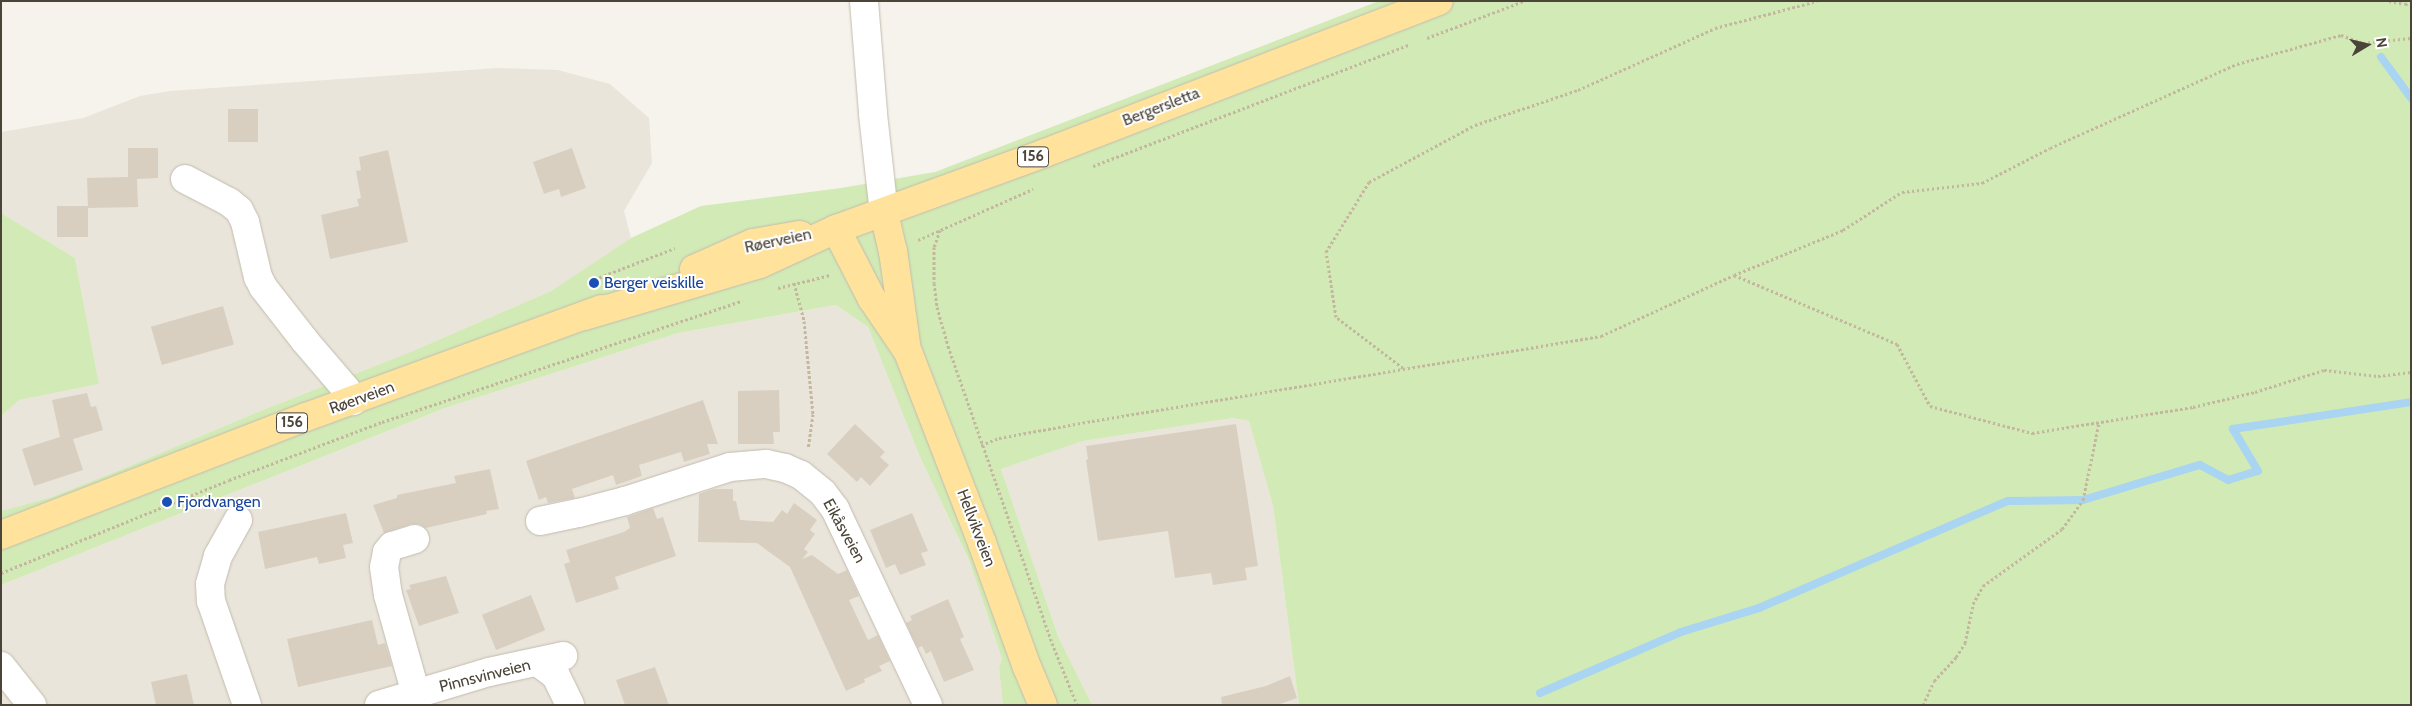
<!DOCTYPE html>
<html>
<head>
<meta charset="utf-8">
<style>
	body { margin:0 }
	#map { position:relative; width:2412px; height:706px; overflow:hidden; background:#f6f3ec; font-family:Cabin,sans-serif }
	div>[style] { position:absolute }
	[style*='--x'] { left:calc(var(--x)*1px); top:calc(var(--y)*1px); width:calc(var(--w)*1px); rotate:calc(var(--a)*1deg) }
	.residential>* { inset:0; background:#eae5da }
	.green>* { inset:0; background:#d2eab5 }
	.stream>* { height:8px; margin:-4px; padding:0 4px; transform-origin:4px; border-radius:4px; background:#a9d4f2 }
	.building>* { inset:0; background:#d8cfc1; transform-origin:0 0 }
	.path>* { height:3px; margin-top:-1.5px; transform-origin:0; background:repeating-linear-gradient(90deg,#c4b79f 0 2.5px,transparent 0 5px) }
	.roads { filter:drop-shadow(0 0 1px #c2bbae) drop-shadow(0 0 1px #c2bbae) }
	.minor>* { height:28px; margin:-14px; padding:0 14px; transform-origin:14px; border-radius:14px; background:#fff }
	.major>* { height:28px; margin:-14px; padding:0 14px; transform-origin:14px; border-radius:14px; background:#ffe39c }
	.dots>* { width:14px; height:14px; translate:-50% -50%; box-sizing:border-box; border:2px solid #fff; border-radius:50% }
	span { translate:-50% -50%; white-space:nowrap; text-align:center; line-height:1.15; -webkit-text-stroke:4px #fff; paint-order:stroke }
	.shield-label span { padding:1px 4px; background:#fff; border:1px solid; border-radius:4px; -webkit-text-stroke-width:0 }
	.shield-label { font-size:15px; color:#4b4439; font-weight:700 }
	.street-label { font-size:16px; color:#4b4439 }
	.transit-label { font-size:16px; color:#164399 }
	.left { translate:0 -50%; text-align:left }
	.frame { position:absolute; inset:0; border:2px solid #4b4439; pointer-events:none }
	.north { position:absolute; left:2342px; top:20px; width:50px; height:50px; -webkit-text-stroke:4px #fff; paint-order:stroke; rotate:81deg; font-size:14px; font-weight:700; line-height:20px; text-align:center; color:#4b4439 }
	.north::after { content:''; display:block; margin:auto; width:18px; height:22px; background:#4b4439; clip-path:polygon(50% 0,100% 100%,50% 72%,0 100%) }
</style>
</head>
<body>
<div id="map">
	<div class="residential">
		<i style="clip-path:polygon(498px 68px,558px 70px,610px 84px,649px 118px,652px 163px,624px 211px,631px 238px,551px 291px,413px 351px,253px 414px,125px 468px,52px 497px,1px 511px,1px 416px,18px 400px,99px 384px,75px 258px,1px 213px,1px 132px,83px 118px,140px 96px,170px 91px)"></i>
		<i style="clip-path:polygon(836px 305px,868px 327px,920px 457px,969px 560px,1002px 659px,999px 668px,1003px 705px,1px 705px,1px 585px,445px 408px,678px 333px)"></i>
		<i style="clip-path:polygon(1233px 418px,1249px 421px,1273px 506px,1299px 705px,1092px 705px,1058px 636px,1001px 469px,1083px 441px)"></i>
	</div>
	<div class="green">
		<i style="clip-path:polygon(1379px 1px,2411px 1px,2411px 705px,1299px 705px,1273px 506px,1249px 421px,1233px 418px,1083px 441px,1001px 469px,1058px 636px,1092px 705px,1003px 705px,999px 668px,1002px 659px,969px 560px,920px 457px,868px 327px,836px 305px,678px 333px,445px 408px,1px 585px,1px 511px,52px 497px,125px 468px,253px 414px,413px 351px,551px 291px,631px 238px,701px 206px,841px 188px,935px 172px)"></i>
		<i style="clip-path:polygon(1px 213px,75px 258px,99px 384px,19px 400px,1px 416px)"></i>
	</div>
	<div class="stream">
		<i style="--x:2381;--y:57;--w:51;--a:53.8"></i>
		<i style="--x:1540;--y:693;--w:154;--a:-23.4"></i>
		<i style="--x:1681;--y:632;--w:82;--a:-17.1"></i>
		<i style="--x:1759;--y:608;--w:271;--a:-23.3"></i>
		<i style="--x:2008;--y:501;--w:75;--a:-0.8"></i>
		<i style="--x:2083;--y:500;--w:122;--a:-16.7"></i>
		<i style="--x:2200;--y:465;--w:32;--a:28"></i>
		<i style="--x:2228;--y:480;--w:31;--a:-17"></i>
		<i style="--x:2258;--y:471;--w:49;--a:-120.8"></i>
		<i style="--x:2233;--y:429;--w:180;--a:-8.6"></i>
	</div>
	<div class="building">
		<i style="left:228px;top:109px;width:30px;height:33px"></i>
		<i style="clip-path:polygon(128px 148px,158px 148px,158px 178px,137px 179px,138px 207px,88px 208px,87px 178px,128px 177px)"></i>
		<i style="clip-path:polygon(572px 148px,586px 188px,561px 197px,559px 189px,544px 194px,533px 162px)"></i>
		<i style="clip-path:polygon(388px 150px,408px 242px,330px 259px,321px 215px,359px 206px,357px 199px,361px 198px,356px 171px,361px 170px,359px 157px)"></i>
		<i style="left:57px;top:206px;width:31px;height:31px"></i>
		<i style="left:223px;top:306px;width:40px;height:75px;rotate:74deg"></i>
		<i style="clip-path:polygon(779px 390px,780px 432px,773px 432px,774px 444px,738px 444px,738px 391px)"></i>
		<i style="clip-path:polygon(87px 393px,91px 407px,96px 406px,103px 430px,73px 439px,83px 470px,34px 486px,22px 449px,60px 437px,52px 400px)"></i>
		<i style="clip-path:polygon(703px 400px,718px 444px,707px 444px,710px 454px,684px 462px,681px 452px,639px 465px,642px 476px,616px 485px,613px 475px,572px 489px,575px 498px,548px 503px,546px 497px,539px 500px,526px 461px)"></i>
		<i style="clip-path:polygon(855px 424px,885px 452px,880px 457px,889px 465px,870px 486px,861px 477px,857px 482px,827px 454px)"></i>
		<i style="clip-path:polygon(1236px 424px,1258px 566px,1245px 568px,1247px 580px,1213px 585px,1211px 573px,1175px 578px,1168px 531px,1098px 541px,1086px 460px,1088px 459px,1086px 446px)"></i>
		<i style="clip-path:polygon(490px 469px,499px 509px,486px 511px,487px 514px,426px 528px,419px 524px,411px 524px,384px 533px,373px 505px,397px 498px,397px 495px,456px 483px,454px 476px)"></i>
		<i style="clip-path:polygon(714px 489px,733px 489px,733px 501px,736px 501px,740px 520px,773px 522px,782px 510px,787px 514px,794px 503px,817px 520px,810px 530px,815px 534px,804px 549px,808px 552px,802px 559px,812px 555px,838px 574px,847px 570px,859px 596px,849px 600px,868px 640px,878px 635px,890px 661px,879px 666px,882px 671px,864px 679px,865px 682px,846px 691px,790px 567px,757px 543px,698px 542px,699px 494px)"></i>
		<i style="clip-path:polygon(653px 508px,657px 519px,663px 517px,676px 556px,615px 577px,619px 589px,576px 603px,564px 564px,570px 562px,566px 550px,624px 532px,630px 528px,627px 517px)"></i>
		<i style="clip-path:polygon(346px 513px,353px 543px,343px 545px,346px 558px,319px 564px,317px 557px,265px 569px,258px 532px)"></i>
		<i style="clip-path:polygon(912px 513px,928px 551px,921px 553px,926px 565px,900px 575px,895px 564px,886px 568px,870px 530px)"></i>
		<i style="clip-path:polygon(446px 576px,459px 613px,419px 626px,406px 590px,411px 589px,409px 585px)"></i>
		<i style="left:531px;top:595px;width:38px;height:53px;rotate:68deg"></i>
		<i style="clip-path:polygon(948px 599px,964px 637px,960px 639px,974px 670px,944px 682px,931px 651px,926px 654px,922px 646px,918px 648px,906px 623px,912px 620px,910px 616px)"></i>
		<i style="clip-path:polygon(372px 620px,378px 645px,385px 643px,392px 666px,298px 687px,287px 639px)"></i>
		<i style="clip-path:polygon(655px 667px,669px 705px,625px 705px,616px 680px)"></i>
		<i style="clip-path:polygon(187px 674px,194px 705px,156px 705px,151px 682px)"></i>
		<i style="clip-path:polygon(1290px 676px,1297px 698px,1277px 705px,1222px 705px,1221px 697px,1266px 686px)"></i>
	</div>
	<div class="path">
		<i style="--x:2389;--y:1;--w:16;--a:11"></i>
		<i style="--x:2405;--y:4;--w:6;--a:-9"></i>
		<i style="--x:1427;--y:38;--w:104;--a:-20.9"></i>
		<i style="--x:1093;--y:166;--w:338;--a:-21"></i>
		<i style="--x:940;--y:230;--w:18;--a:109"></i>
		<i style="--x:934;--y:247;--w:36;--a:90"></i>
		<i style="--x:934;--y:283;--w:24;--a:83"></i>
		<i style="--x:937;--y:307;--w:41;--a:74.2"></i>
		<i style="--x:948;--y:346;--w:315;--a:70.7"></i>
		<i style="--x:1052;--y:643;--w:67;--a:68"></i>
		<i style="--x:918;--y:240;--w:126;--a:-23.9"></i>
		<i style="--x:1734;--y:275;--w:177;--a:22.9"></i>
		<i style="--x:1897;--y:344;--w:70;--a:62"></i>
		<i style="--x:1930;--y:406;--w:106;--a:14.8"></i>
		<i style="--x:2032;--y:433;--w:163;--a:-9.2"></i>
		<i style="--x:2193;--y:407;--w:64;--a:-13.6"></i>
		<i style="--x:2255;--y:392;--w:72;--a:-17.7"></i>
		<i style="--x:2324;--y:370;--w:54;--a:6.3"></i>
		<i style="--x:2378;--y:376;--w:33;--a:-7"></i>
		<i style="--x:590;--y:281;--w:91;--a:-21.2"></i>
		<i style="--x:794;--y:283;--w:39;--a:75"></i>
		<i style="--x:804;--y:321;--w:93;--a:84.5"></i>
		<i style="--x:813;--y:414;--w:34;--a:98"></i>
		<i style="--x:778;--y:288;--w:54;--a:-14"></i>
		<i style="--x:1403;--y:368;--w:84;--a:-142.7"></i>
		<i style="--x:1336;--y:317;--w:66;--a:-98.7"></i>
		<i style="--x:1326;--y:252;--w:82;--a:-58.4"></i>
		<i style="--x:1369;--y:182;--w:120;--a:-28.3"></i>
		<i style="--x:1475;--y:125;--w:109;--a:-18.8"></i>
		<i style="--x:1578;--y:90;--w:150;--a:-24.3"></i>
		<i style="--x:1715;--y:28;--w:106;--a:-14.8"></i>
		<i style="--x:981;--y:445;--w:19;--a:-21"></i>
		<i style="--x:999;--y:438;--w:95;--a:-10.4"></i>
		<i style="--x:1092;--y:421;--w:516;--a:-9.48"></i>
		<i style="--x:1601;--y:336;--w:146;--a:-24.6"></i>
		<i style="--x:1734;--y:275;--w:118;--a:-22.4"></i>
		<i style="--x:1843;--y:230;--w:70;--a:-32.8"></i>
		<i style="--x:1902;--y:192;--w:81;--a:-6.4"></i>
		<i style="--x:1982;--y:183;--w:76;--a:-27.2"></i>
		<i style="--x:2050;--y:148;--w:205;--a:-24.2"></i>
		<i style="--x:2237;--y:64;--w:108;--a:-15.6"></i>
		<i style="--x:2341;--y:35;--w:23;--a:20"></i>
		<i style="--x:2363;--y:43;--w:48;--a:-5.9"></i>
		<i style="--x:1;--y:573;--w:246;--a:-22.2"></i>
		<i style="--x:229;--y:480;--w:164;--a:-20.8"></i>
		<i style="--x:382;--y:422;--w:380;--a:-18.6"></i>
		<i style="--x:1923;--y:705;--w:26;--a:-65"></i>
		<i style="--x:1934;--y:681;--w:33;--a:-47"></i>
		<i style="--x:1956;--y:657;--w:17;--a:-57"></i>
		<i style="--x:1965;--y:643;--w:40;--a:-78"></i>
		<i style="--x:1973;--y:604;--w:21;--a:-61"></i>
		<i style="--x:1983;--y:586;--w:97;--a:-35.8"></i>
		<i style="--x:2062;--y:529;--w:36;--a:-54"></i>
		<i style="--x:2083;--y:500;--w:79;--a:-78.3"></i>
	</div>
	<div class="roads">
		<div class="minor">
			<i style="--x:864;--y:1;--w:113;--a:85.4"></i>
			<i style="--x:873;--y:114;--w:100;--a:83.7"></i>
			<i style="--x:185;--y:179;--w:50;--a:27.6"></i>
			<i style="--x:229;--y:202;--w:13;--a:39"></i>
			<i style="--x:239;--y:210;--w:13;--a:63"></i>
			<i style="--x:245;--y:222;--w:57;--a:76.7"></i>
			<i style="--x:258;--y:277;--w:11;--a:63"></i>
			<i style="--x:263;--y:287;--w:68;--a:52.1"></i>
			<i style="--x:305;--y:341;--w:63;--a:49.5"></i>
			<i style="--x:346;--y:389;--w:14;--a:60"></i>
			<i style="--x:238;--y:520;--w:41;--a:119.1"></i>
			<i style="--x:218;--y:556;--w:29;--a:106"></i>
			<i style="--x:210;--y:584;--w:17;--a:87"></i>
			<i style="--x:211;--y:601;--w:110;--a:70.9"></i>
			<i style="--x:540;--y:521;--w:40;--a:-12"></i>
			<i style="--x:579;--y:513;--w:48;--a:-14.6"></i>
			<i style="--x:625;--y:501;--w:110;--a:-17.9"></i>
			<i style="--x:730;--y:467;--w:36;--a:-5"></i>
			<i style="--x:766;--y:464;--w:19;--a:12"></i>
			<i style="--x:785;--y:468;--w:17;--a:24"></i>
			<i style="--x:801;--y:475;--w:28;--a:39"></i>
			<i style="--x:823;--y:493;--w:20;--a:53"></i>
			<i style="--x:835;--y:509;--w:217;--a:64.6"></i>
			<i style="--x:415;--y:539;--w:24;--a:163"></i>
			<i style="--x:392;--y:546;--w:8;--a:130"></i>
			<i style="--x:387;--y:552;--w:15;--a:101"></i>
			<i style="--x:384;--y:567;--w:28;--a:82"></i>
			<i style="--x:388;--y:595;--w:103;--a:74.2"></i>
			<i style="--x:539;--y:663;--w:21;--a:37"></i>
			<i style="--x:556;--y:676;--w:32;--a:64"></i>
			<i style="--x:1;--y:666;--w:50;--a:51.5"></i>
			<i style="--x:379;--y:705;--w:115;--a:-16.7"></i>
			<i style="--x:489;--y:672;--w:76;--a:-12.2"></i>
		</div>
		<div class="major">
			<i style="--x:884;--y:213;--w:39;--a:77"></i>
			<i style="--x:893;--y:251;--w:94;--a:82"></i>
			<i style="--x:836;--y:229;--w:79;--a:62.8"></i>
			<i style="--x:872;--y:299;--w:64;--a:55.8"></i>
			<i style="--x:908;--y:352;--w:205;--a:68.8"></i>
			<i style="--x:982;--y:543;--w:132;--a:70.1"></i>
			<i style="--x:1027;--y:667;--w:41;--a:67.2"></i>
			<i style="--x:694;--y:269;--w:64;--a:-23.8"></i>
			<i style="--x:753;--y:243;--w:48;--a:-9.7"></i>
			<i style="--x:584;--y:316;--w:184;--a:-16.5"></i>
			<i style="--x:760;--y:264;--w:84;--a:-24.7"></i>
			<i style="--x:836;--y:229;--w:222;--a:-20"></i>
			<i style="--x:1045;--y:153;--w:422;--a:-21.1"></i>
			<i style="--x:1;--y:535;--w:327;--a:-21.2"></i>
			<i style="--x:306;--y:417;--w:314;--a:-20.1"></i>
		</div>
	</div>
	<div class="dots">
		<i style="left:594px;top:283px;background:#1a4fb4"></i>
		<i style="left:167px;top:502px;background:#1a4fb4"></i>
	</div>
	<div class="shield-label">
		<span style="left:1033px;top:157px">156</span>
		<span style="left:292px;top:423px">156</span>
	</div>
	<div class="street-label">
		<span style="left:1161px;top:107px;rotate:-21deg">Bergersletta</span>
		<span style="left:778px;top:241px;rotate:-12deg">Røerveien</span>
		<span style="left:362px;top:398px;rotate:-20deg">Røerveien</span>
		<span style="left:976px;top:528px;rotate:69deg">Hellvikveien</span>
		<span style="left:844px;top:531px;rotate:61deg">Eikåsveien</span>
		<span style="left:485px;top:676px;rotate:-14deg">Pinnsvinveien</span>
	</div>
	<div class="transit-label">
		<span class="left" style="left:604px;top:283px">Berger veiskille</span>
		<span class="left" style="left:177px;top:502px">Fjordvangen</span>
	</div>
	<div class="frame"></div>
	<div class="north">N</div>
</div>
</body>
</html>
